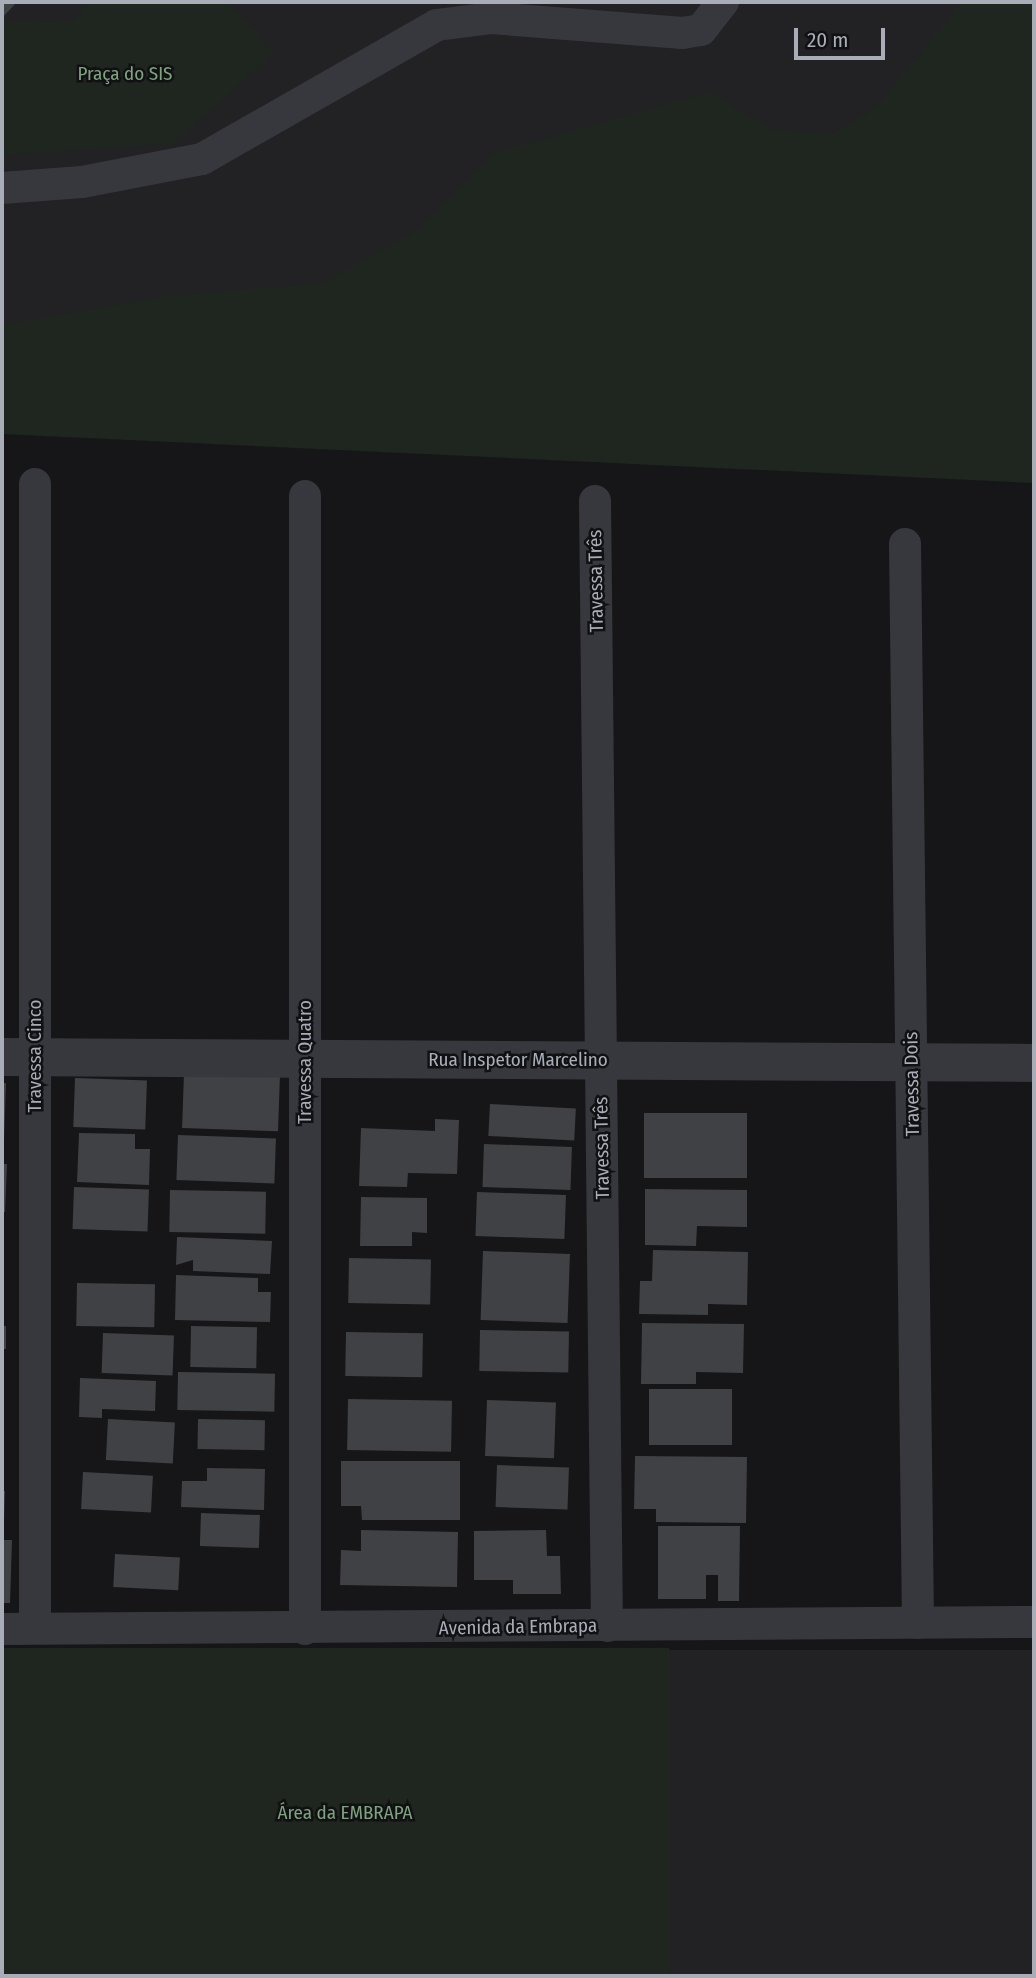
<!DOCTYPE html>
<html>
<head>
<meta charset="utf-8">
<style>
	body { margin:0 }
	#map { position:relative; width:1036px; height:1978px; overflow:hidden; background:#161618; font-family:"Fira Sans Condensed",sans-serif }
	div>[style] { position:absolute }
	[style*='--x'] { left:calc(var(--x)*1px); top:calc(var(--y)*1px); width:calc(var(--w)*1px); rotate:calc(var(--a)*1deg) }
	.built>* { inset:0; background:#222225; transform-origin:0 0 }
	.green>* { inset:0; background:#1e261f; transform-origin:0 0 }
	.building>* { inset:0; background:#404145; transform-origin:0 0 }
	.minor>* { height:32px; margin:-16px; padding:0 16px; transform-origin:16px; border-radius:16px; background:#37383d }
	.tertiary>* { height:38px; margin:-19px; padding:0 19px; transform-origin:19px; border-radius:19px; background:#37383d }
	span { translate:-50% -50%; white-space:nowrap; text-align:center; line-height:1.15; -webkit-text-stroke:5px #111113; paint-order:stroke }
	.park-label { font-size:19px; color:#7fa381 }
	.street-label { font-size:19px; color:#a8adb8 }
	.frame { position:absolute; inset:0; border:4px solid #a8adb8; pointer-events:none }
	.scale { position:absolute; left:794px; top:28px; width:91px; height:32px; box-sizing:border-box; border:4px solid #a8adb8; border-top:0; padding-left:9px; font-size:21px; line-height:24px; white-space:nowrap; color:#a8adb8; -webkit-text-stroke:5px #111113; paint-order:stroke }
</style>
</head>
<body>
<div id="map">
	<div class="built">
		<i style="left:2px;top:2px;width:1032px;height:432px"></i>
		<i style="left:669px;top:1650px;width:365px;height:328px"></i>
	</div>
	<div class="green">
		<i style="clip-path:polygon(89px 2px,227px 2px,274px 53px,173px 144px,2px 155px,2px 22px,73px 21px)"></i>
		<i style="clip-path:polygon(962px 2px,1034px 2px,1034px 483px,2px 434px,2px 325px,167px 296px,323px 283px,419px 229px,496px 152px,710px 92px,771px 129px,831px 134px,876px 108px)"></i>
		<i style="left:2px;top:1648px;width:667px;height:328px"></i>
	</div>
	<div class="building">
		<i style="clip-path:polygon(2px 2px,17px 2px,2px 18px)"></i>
		<i style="left:184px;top:1073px;width:96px;height:55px;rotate:2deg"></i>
		<i style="left:75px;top:1078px;width:72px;height:49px;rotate:2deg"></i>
		<i style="clip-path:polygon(2px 1083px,6px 1083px,4px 1140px,2px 1140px)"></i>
		<i style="left:490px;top:1104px;width:86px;height:32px;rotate:3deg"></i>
		<i style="left:644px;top:1113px;width:103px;height:65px"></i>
		<i style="clip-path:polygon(435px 1119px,459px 1120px,457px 1174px,408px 1173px,407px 1187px,359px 1186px,361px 1128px,435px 1131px)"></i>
		<i style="clip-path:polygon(79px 1133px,135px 1134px,135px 1149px,150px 1149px,149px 1185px,77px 1182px)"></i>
		<i style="left:178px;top:1135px;width:98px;height:45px;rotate:2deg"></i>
		<i style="left:484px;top:1144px;width:88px;height:43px;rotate:2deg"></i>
		<i style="clip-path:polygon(2px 1164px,7px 1164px,5px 1212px,2px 1212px)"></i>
		<i style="left:74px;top:1187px;width:75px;height:42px;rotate:2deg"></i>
		<i style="clip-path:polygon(645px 1189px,747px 1190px,747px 1227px,697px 1226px,696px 1246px,645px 1245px)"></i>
		<i style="left:170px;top:1190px;width:96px;height:42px;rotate:1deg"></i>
		<i style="left:477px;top:1192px;width:89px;height:44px;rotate:2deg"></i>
		<i style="clip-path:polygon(361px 1197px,427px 1198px,427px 1233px,412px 1232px,412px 1246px,360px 1246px)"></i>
		<i style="clip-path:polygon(177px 1237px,272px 1241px,270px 1274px,193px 1271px,193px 1260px,176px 1265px)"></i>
		<i style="clip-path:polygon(653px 1250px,748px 1252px,747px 1305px,708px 1304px,708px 1315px,639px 1314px,640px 1281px,652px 1281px)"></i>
		<i style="left:483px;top:1251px;width:87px;height:69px;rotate:2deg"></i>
		<i style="left:349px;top:1258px;width:82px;height:45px;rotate:1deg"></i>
		<i style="clip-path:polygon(176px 1275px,258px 1278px,258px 1292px,271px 1292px,270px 1322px,175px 1320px)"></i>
		<i style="left:77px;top:1283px;width:78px;height:43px;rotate:1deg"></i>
		<i style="clip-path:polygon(642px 1323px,744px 1324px,743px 1373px,696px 1372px,696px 1384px,641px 1384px)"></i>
		<i style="left:2px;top:1326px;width:4px;height:23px"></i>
		<i style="left:191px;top:1326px;width:66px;height:41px;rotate:1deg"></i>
		<i style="left:480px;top:1330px;width:89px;height:41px;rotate:1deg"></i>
		<i style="left:346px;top:1332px;width:77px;height:44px;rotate:1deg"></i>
		<i style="left:103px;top:1333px;width:71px;height:40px;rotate:2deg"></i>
		<i style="left:178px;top:1372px;width:97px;height:38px;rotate:1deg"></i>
		<i style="clip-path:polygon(80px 1378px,156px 1381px,155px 1411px,102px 1409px,102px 1418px,79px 1417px)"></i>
		<i style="left:649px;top:1389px;width:83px;height:56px"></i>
		<i style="left:348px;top:1399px;width:104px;height:51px;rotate:1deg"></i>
		<i style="left:487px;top:1400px;width:69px;height:56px;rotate:2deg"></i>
		<i style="left:108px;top:1419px;width:67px;height:41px;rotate:3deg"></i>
		<i style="left:198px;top:1419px;width:67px;height:30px;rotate:1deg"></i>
		<i style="clip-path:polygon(635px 1456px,747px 1457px,746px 1523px,656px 1522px,656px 1509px,634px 1509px)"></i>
		<i style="clip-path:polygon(341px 1461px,460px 1461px,460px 1520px,362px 1520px,361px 1506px,341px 1506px)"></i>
		<i style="left:497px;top:1465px;width:72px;height:42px;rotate:2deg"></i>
		<i style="clip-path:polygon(207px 1468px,265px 1469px,264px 1510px,181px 1507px,182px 1481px,207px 1481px)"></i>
		<i style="left:83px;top:1472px;width:70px;height:37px;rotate:3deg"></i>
		<i style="clip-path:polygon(2px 1491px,5px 1491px,4px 1521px,2px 1521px)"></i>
		<i style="left:201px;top:1513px;width:59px;height:33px;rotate:2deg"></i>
		<i style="clip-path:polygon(658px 1526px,740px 1526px,739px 1601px,718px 1601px,718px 1575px,706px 1575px,706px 1599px,658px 1599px)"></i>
		<i style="clip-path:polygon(361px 1530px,458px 1532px,457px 1587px,340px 1585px,341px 1550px,361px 1551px)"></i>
		<i style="clip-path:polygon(546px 1530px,547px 1556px,560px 1556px,561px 1594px,513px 1594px,513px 1580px,474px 1580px,474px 1531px)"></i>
		<i style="clip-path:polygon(2px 1540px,12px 1540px,10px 1603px,2px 1603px)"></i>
		<i style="left:115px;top:1554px;width:65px;height:33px;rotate:3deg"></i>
	</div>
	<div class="minor">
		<i style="--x:2;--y:188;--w:80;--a:-4.3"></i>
		<i style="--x:82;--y:182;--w:122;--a:-10.9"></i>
		<i style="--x:202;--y:159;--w:271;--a:-29.7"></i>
		<i style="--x:437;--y:25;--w:54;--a:-7.4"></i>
		<i style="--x:491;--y:18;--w:192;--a:4.5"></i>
		<i style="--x:682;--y:33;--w:19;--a:-9"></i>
		<i style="--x:701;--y:30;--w:36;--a:-52"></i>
		<i style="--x:35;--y:484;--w:1144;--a:90"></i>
		<i style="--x:305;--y:496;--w:1133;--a:90"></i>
		<i style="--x:595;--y:501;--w:1125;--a:89.39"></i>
		<i style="--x:905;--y:544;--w:1079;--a:89.31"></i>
		<i style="--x:2;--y:1629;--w:1032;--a:-0.39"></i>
	</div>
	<div class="tertiary">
		<i style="--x:2;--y:1057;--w:1032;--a:0.33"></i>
	</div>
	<div class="park-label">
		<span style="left:125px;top:74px">Praça do SIS</span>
		<span style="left:345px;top:1813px">Área da EMBRAPA</span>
	</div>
	<div class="street-label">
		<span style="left:596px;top:581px;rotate:-91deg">Travessa Três</span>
		<span style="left:35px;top:1056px;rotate:-90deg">Travessa Cinco</span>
		<span style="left:518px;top:1060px">Rua Inspetor Marcelino</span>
		<span style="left:305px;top:1062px;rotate:-90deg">Travessa Quatro</span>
		<span style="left:912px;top:1084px;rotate:-91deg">Travessa Dois</span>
		<span style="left:602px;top:1148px;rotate:-91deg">Travessa Três</span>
		<span style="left:518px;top:1627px;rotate:-1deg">Avenida da Embrapa</span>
	</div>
	<div class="frame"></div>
	<div class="scale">20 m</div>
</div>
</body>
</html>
